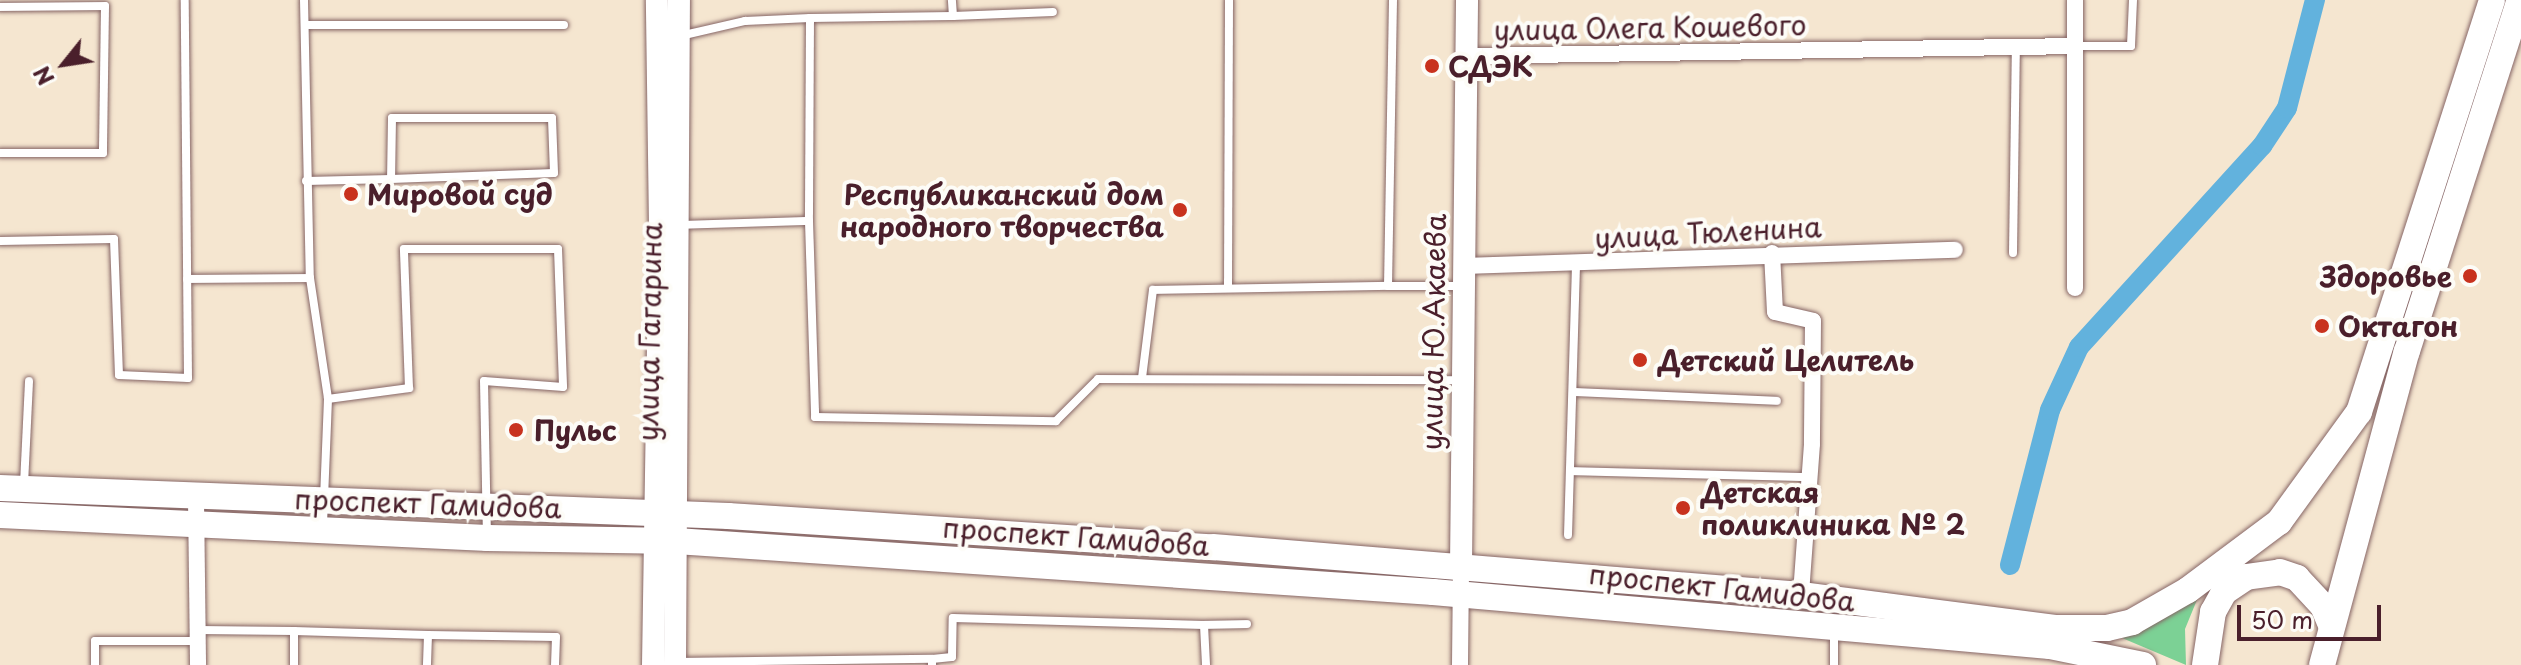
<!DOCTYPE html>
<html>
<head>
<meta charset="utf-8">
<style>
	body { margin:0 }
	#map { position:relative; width:2521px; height:665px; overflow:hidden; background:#f5e6d0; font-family:"Playpen Sans",sans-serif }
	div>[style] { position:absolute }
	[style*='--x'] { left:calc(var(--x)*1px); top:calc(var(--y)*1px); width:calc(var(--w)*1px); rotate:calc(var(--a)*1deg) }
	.green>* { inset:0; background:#7cd195 }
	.canal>* { height:20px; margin:-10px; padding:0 10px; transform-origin:10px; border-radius:10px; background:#62b2dd }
	.roads { filter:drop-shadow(0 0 2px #866565) drop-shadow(0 0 2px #866565) }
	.lane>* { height:8px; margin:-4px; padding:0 4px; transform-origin:4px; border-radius:4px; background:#fff }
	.street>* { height:16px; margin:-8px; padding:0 8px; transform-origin:8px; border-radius:8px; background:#fff }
	.secondary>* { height:22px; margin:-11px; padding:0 11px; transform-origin:11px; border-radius:11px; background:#fff }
	.primary>* { height:26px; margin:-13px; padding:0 13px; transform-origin:13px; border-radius:13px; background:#fff }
	.dots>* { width:22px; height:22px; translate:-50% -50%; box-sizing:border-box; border:4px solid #fdfcf7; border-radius:50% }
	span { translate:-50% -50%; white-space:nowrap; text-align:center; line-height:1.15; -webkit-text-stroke:8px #fdfcf7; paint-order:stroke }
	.street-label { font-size:28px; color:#4a1f2b }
	.poi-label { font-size:28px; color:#4a1f2b; font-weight:700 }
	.left { translate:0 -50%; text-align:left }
	.right { translate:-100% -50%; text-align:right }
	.north { position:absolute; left:24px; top:24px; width:80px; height:80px; -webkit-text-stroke:6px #fdfcf7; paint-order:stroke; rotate:240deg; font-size:22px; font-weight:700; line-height:32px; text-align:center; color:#4a1f2b }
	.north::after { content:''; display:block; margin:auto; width:28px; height:36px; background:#4a1f2b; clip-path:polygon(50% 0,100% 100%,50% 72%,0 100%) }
	.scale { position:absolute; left:2237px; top:605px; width:144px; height:36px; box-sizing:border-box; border:4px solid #4a1f2b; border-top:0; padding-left:10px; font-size:24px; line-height:28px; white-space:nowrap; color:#4a1f2b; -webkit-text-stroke:6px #fdfcf7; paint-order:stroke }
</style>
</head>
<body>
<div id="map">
	<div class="green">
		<i style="clip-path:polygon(2199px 595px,2185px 629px,2186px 665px,2122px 638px)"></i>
	</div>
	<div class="canal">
		<i style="--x:2010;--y:565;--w:160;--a:-75.5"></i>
		<i style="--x:2050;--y:410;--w:69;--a:-65.3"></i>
		<i style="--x:2079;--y:347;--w:272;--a:-47.7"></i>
		<i style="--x:2262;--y:146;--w:45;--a:-56.7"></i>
		<i style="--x:2287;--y:108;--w:112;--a:-75.5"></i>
	</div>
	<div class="roads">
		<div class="lane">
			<i style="--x:304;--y:0;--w:278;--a:88.8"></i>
			<i style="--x:310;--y:278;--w:122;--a:81.5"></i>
			<i style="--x:328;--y:399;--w:127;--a:92.3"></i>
			<i style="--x:1393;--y:0;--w:286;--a:91"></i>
			<i style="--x:1388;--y:286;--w:74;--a:0"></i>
			<i style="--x:0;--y:7;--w:105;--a:-0.5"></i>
			<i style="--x:105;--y:6;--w:147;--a:90.8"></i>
			<i style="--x:103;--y:153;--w:103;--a:180"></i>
			<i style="--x:953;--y:16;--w:100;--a:-2.3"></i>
			<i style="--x:810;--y:18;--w:143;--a:-0.8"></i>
			<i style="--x:953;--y:16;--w:16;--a:-94"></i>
			<i style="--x:305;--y:25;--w:259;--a:0"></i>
			<i style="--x:680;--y:36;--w:67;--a:-13"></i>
			<i style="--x:745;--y:21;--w:65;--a:-2.6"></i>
			<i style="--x:810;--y:18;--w:203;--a:90.3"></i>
			<i style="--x:2075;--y:46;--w:56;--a:0"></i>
			<i style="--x:2131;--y:46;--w:46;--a:-87.5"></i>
			<i style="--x:306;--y:181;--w:85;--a:-1.3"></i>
			<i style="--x:391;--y:179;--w:163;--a:-2.1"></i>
			<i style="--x:554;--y:173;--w:55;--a:-92.1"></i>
			<i style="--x:552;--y:118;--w:160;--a:180"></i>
			<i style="--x:392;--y:118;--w:61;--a:90.9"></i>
			<i style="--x:679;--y:225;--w:130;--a:-1.8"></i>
			<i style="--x:809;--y:221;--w:196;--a:88.2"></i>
			<i style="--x:815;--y:417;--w:241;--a:1"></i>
			<i style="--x:1056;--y:421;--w:59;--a:-45"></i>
			<i style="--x:1098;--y:379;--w:363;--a:0.2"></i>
			<i style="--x:0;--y:241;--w:114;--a:-1"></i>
			<i style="--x:114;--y:239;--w:136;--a:87.9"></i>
			<i style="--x:119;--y:375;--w:69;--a:2.5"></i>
			<i style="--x:188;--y:378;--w:378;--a:-90.5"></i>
			<i style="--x:2013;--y:253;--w:206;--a:-89.2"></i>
			<i style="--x:187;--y:279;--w:123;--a:-0.5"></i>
			<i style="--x:1228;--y:288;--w:288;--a:-89.8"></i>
			<i style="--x:1142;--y:378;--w:89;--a:-82.9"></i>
			<i style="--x:1153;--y:290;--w:235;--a:-1"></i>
			<i style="--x:1573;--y:392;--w:204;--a:2.5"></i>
			<i style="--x:328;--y:399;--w:82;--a:-7.7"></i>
			<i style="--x:409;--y:388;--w:139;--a:-92.1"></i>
			<i style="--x:404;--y:249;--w:154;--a:0"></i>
			<i style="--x:558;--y:249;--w:138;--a:87.9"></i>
			<i style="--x:563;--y:387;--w:79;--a:-175.7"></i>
			<i style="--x:484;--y:381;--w:153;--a:88.9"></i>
			<i style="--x:1571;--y:471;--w:236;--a:1.5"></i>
			<i style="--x:24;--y:484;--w:103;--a:-87.2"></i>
			<i style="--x:1568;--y:535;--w:271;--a:-88.3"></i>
			<i style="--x:1204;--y:625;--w:43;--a:-1.3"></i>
			<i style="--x:198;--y:630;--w:96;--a:0.6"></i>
			<i style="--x:294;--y:631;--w:34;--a:90"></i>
			<i style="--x:294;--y:631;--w:134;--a:1.7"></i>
			<i style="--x:428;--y:635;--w:30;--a:92"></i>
			<i style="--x:1834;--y:632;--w:33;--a:90"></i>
			<i style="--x:428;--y:635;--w:128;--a:0.9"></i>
			<i style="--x:556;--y:637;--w:28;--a:92"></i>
			<i style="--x:676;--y:662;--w:256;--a:-0.7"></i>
			<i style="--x:95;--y:665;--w:24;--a:-90"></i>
			<i style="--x:95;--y:641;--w:103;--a:0"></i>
			<i style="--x:932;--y:665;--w:6;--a:-90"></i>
			<i style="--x:932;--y:659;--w:20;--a:-6"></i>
			<i style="--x:952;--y:657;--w:39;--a:-89"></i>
			<i style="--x:953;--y:618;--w:251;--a:1.6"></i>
			<i style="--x:1204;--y:625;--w:40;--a:87.1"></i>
		</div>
		<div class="street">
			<i style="--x:2075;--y:0;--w:288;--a:90"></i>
			<i style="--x:1467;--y:56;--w:608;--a:-0.94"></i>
			<i style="--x:1772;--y:253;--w:59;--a:87.1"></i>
			<i style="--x:1775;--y:312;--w:39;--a:13"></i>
			<i style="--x:1813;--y:321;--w:123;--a:90.5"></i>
			<i style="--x:1812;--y:444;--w:151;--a:94.2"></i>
			<i style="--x:1464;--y:266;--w:491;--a:-1.9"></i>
			<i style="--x:196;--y:498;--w:167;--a:89.3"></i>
			<i style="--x:1460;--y:665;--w:99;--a:-89.4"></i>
		</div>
		<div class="secondary">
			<i style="--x:1461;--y:566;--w:566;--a:-89.39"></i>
			<i style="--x:653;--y:665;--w:439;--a:-89.1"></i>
			<i style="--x:660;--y:226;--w:226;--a:-90.8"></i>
			<i style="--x:675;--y:665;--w:665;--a:-89.66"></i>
		</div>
		<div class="primary">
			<i style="--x:0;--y:488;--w:729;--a:2.2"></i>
			<i style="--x:728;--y:516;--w:486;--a:3.7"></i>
			<i style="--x:1213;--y:547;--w:590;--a:4.67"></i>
			<i style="--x:1801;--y:595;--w:256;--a:7.4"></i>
			<i style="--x:2055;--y:628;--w:52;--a:0"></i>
			<i style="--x:2107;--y:628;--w:26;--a:-13"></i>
			<i style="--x:2132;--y:622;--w:64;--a:-29.7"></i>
			<i style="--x:2188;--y:590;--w:114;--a:-36.8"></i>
			<i style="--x:2279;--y:522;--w:136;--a:-54"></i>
			<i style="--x:2359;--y:412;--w:433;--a:-72.1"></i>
			<i style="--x:0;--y:515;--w:488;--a:2.7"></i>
			<i style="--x:487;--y:538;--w:189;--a:0.9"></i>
			<i style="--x:676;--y:541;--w:759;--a:3.85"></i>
			<i style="--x:1433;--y:592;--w:619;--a:5"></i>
			<i style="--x:2050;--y:646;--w:95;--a:11.5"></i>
			<i style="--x:2205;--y:665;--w:54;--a:-81.4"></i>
			<i style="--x:2213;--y:612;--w:23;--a:-61"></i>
			<i style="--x:2224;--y:592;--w:27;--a:-34"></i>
			<i style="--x:2246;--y:577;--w:34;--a:-8"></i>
			<i style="--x:2280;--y:572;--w:18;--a:19"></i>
			<i style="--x:2297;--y:578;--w:38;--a:47"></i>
			<i style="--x:2323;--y:606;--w:21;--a:67"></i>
			<i style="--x:2322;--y:665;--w:325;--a:-74.9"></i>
			<i style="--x:2407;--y:351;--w:369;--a:-72.2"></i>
		</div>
	</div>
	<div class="dots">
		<i style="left:1432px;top:66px;background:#c8321e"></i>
		<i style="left:351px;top:194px;background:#c8321e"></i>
		<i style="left:1180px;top:210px;background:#c8321e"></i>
		<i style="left:2470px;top:276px;background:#c8321e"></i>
		<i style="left:2322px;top:326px;background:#c8321e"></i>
		<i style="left:1640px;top:360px;background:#c8321e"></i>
		<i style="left:516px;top:430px;background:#c8321e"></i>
		<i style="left:1683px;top:508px;background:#c8321e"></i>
	</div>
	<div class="street-label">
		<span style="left:1650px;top:27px;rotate:-1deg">улица Олега Кошевого</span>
		<span style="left:1708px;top:232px;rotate:-3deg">улица Тюленина</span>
		<span style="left:649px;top:332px;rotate:-89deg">улица Гагарина</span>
		<span style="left:1433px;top:332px;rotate:-89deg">улица Ю.Акаева</span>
		<span style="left:428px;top:503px;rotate:2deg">проспект Гамидова</span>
		<span style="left:1076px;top:536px;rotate:4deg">проспект Гамидова</span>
		<span style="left:1722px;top:587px;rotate:6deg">проспект Гамидова</span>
	</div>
	<div class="poi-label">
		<span class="left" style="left:1448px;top:66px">СДЭК</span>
		<span class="left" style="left:367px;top:194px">Мировой суд</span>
		<span class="right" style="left:1164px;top:210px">Республиканский дом<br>народного творчества</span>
		<span class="right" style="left:2452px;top:276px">Здоровье</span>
		<span class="left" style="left:2338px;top:326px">Октагон</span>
		<span class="left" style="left:1658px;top:360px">Детский Целитель</span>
		<span class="left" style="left:534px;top:430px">Пульс</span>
		<span class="left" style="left:1701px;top:508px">Детская<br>поликлиника № 2</span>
	</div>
	<div class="north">N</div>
	<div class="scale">50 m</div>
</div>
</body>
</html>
